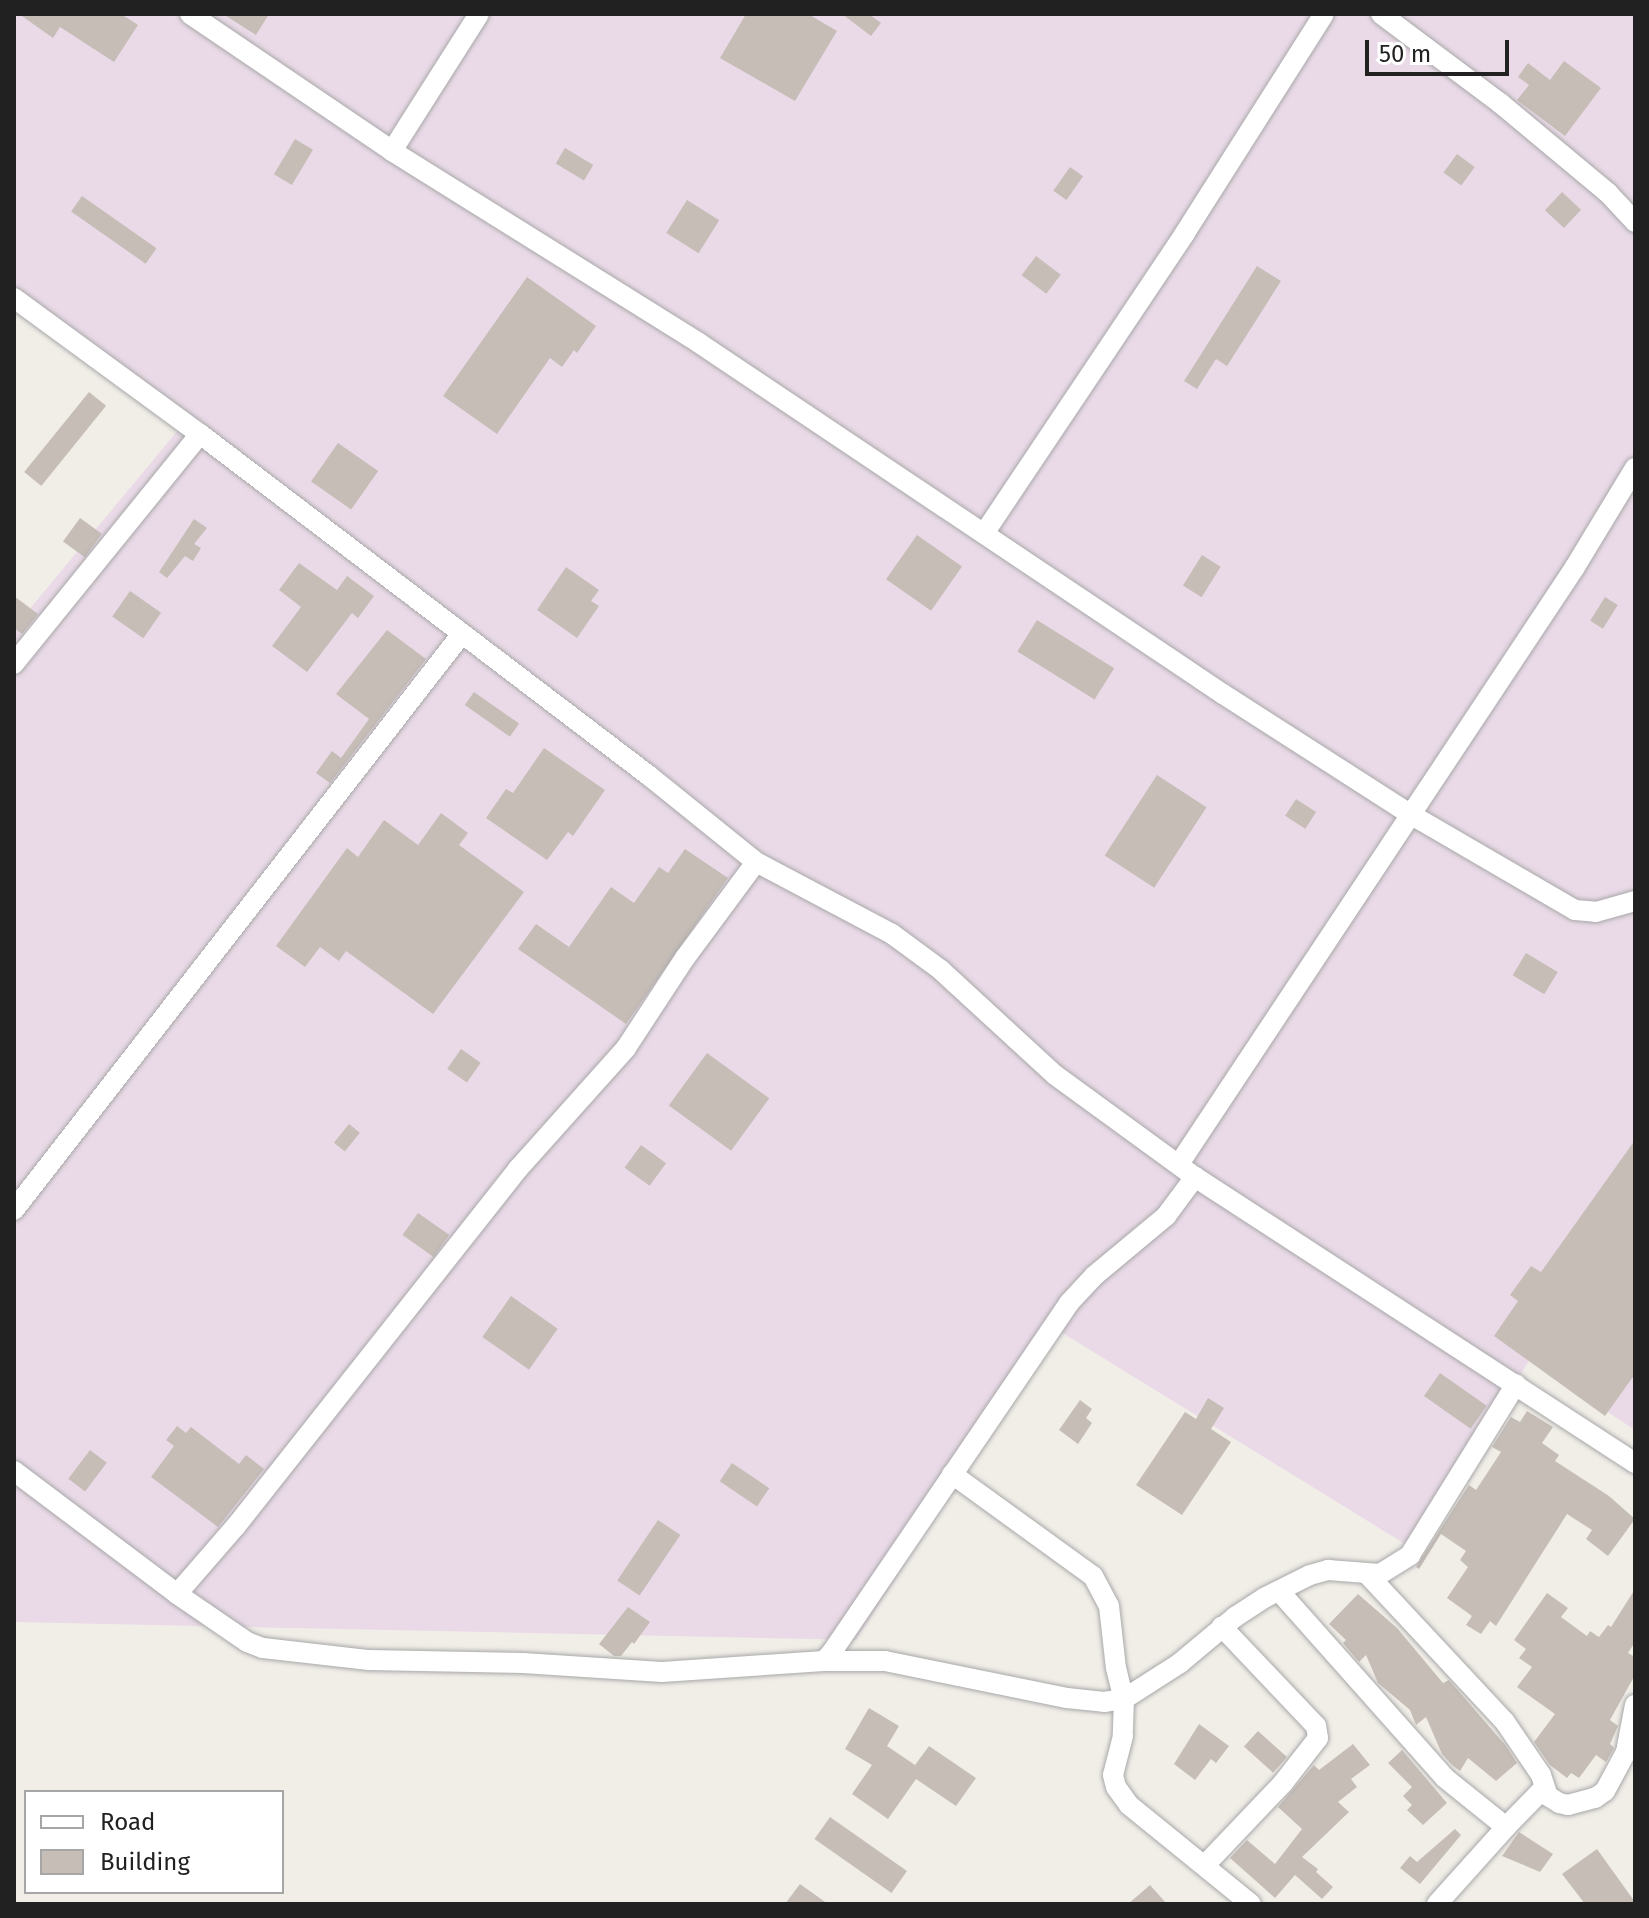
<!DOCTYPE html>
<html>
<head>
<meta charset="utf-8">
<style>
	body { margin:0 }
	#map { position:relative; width:1649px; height:1918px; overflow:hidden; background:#f1eee8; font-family:"Fira Sans",sans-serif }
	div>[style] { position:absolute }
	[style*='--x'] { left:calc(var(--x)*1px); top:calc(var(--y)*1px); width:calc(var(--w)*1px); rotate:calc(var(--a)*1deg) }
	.industrial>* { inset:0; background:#eadae8 }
	.building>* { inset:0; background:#c6bdb7; transform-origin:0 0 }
	.roads { filter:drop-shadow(0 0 2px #a8a8a8) drop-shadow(0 0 2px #a8a8a8) }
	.minor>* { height:20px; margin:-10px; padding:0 10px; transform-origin:10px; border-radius:10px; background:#fff }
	span { translate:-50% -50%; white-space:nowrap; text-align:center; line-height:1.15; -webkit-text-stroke:6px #fff; paint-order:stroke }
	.frame { position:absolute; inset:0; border:16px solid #212121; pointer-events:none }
	.legend { position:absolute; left:24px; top:1790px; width:260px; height:104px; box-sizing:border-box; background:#fff; border:2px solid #a6a6a6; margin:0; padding:10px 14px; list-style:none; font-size:24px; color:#212121 }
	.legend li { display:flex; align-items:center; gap:16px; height:40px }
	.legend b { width:40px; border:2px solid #a6a6a6 }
	.scale { position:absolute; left:1365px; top:40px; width:144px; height:36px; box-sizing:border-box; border:4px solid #212121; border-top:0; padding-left:10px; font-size:24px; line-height:28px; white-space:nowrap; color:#212121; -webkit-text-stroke:6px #fff; paint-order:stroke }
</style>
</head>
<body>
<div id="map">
	<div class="industrial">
		<i style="clip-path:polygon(14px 14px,1635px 14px,1635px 1430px,1529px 1361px,1410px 1547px,1056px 1329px,856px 1640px,14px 1622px,14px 628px,183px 424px,14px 298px)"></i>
	</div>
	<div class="building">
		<i style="clip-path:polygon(19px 14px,121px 14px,138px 25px,114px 62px,60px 27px,53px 38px)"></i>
		<i style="clip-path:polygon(223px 14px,269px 14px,256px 35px)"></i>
		<i style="clip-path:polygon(746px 14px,808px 14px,837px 31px,795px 101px,720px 58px)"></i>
		<i style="clip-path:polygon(842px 14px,869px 14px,881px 23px,871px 36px)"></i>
		<i style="clip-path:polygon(1564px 61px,1601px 88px,1565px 136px,1517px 100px,1529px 85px,1518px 77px,1528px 63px,1550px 80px)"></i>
		<i style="left:295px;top:139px;width:21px;height:41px;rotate:31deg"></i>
		<i style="left:565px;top:148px;width:33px;height:18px;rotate:31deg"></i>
		<i style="left:1457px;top:154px;width:22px;height:23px;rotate:36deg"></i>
		<i style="left:1070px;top:167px;width:16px;height:29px;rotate:35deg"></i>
		<i style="left:1562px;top:192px;width:26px;height:25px;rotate:43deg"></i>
		<i style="left:82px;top:196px;width:91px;height:19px;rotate:35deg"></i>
		<i style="left:687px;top:200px;width:38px;height:39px;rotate:32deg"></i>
		<i style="left:1036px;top:256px;width:31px;height:24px;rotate:37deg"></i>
		<i style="clip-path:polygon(1257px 266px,1281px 281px,1227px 366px,1216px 359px,1197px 389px,1184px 381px)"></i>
		<i style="clip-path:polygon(527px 277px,596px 326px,577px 353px,574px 350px,562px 367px,550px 358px,497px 434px,443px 396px)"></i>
		<i style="left:89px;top:392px;width:22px;height:103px;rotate:39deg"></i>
		<i style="left:338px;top:443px;width:49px;height:47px;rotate:35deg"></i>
		<i style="left:80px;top:518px;width:27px;height:29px;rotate:36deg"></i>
		<i style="clip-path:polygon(194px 519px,207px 528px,194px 544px,201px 548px,193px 561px,185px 556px,167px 578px,159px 572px)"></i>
		<i style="left:917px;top:535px;width:55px;height:54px;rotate:35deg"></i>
		<i style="left:1202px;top:555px;width:22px;height:36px;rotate:32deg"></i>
		<i style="clip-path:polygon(299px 563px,337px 590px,347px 576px,374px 596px,358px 618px,352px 613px,307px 672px,272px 646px,301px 607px,279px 590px)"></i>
		<i style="clip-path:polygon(566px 567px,599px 590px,591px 601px,599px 606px,577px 638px,537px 610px)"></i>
		<i style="left:130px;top:591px;width:38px;height:31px;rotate:35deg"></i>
		<i style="clip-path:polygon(14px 596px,38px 614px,22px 634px,14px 628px)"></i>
		<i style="left:1605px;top:597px;width:15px;height:28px;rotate:32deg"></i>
		<i style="left:1037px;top:620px;width:91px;height:37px;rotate:32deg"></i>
		<i style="clip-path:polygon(387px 630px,426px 659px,330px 783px,316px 773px,332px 751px,341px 758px,369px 719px,336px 694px)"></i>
		<i style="left:474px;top:692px;width:55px;height:16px;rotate:35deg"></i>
		<i style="clip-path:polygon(544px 748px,605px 790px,573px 836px,568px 832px,547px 860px,486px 818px,506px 789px,513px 793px)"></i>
		<i style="left:1157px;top:775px;width:59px;height:96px;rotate:33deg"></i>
		<i style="left:1296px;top:799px;width:24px;height:20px;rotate:33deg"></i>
		<i style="clip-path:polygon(441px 813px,468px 833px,459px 845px,524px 892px,433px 1014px,346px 951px,339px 961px,320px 947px,305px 967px,276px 946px,347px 848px,358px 857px,384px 820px,418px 845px)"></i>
		<i style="clip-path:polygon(685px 849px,728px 878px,626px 1024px,518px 949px,536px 924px,569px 947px,611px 887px,634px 903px,659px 867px,668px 873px)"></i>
		<i style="left:1526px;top:953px;width:37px;height:26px;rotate:31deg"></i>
		<i style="left:461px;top:1049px;width:24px;height:24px;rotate:35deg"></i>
		<i style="left:707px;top:1053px;width:77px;height:65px;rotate:36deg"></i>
		<i style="left:349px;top:1124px;width:14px;height:24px;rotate:39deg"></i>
		<i style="clip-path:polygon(1635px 1140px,1635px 1374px,1605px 1416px,1494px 1336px,1518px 1301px,1510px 1295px,1531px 1266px,1541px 1272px)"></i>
		<i style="left:641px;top:1145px;width:31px;height:28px;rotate:36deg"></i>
		<i style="left:418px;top:1213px;width:38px;height:27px;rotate:35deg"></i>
		<i style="left:511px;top:1296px;width:57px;height:50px;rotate:35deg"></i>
		<i style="left:1440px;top:1373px;width:57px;height:28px;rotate:35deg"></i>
		<i style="clip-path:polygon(1208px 1398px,1224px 1408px,1211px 1429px,1231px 1442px,1182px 1515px,1136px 1485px,1185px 1412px,1196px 1419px)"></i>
		<i style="clip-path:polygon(1080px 1400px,1092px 1409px,1086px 1418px,1092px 1423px,1078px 1444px,1059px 1430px)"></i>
		<i style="clip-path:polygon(1527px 1411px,1553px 1427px,1542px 1443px,1559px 1455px,1555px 1461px,1609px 1496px,1635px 1519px,1608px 1556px,1586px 1539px,1592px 1530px,1567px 1514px,1496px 1626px,1490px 1621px,1481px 1634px,1466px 1625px,1472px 1616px,1447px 1598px,1468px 1567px,1460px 1560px,1466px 1551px,1441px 1534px,1419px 1569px,1416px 1567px,1469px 1485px,1476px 1490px,1501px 1452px,1492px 1447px,1511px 1417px,1520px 1422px)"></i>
		<i style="clip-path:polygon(177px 1426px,186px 1433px,191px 1427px,239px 1464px,246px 1455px,264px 1469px,218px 1527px,151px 1477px,174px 1446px,166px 1440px)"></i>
		<i style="left:90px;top:1450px;width:21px;height:36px;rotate:37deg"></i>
		<i style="left:732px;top:1463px;width:45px;height:22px;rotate:34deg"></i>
		<i style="left:658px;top:1520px;width:27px;height:73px;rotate:34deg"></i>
		<i style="clip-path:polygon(1635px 1589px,1635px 1642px,1628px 1653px,1635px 1657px,1635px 1675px,1610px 1720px,1618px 1726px,1610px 1744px,1614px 1748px,1606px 1762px,1596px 1755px,1579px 1778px,1571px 1773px,1567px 1778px,1550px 1765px,1534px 1742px,1555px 1714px,1517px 1687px,1532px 1667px,1519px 1658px,1526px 1649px,1514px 1640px,1547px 1593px,1568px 1608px,1561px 1617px,1587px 1636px,1590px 1631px,1599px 1637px,1608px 1625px,1611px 1627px)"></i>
		<i style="clip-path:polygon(1358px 1594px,1397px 1628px,1443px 1683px,1449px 1680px,1506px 1746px,1517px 1763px,1496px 1781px,1468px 1758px,1460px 1771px,1452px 1765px,1442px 1754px,1426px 1717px,1416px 1725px,1410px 1710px,1378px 1683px,1366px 1655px,1359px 1662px,1343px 1643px,1346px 1640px,1329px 1624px)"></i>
		<i style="clip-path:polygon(628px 1607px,650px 1622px,634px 1644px,632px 1642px,621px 1656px,614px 1656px,599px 1644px)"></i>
		<i style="clip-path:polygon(869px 1708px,899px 1726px,887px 1746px,915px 1765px,929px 1746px,976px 1778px,956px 1806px,916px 1779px,888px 1819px,852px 1794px,872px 1765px,845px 1749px)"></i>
		<i style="clip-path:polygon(1199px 1724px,1229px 1746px,1216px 1763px,1211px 1759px,1195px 1780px,1174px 1764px)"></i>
		<i style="left:1258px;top:1731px;width:39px;height:21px;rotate:42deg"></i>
		<i style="clip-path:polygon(1353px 1744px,1370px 1765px,1351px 1779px,1357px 1787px,1338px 1802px,1349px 1812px,1302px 1857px,1318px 1869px,1316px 1872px,1333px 1887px,1322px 1899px,1295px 1875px,1275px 1898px,1230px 1858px,1247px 1840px,1275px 1864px,1302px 1829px,1278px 1807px,1314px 1765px,1319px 1770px)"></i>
		<i style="clip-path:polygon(1402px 1750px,1447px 1803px,1423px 1825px,1407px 1810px,1412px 1805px,1403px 1796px,1412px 1787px,1388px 1763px)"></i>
		<i style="left:830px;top:1817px;width:94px;height:27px;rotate:35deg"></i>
		<i style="clip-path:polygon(1455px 1829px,1461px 1835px,1420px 1884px,1400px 1868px,1410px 1856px,1417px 1862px)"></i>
		<i style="clip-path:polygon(1519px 1832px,1553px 1854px,1540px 1872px,1502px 1856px)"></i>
		<i style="clip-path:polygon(1597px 1849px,1635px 1902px,1635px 1904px,1585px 1904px,1562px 1874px)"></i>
		<i style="clip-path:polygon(800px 1884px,828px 1904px,785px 1904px)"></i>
		<i style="clip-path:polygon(1150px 1885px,1167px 1904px,1128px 1904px)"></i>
	</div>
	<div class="roads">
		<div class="minor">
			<i style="--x:190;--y:14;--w:244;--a:34.1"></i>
			<i style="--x:392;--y:151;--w:362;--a:32"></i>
			<i style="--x:699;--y:343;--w:631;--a:33.82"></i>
			<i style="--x:1223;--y:694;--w:222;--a:32.7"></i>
			<i style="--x:1410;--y:814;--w:191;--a:30.2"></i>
			<i style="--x:1575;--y:910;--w:21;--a:5"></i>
			<i style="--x:1596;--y:912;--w:41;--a:-15.8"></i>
			<i style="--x:1381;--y:14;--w:149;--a:36.8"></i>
			<i style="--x:1500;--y:103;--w:141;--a:39.8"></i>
			<i style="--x:1608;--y:193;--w:40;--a:47"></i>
			<i style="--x:392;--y:151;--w:162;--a:-57.6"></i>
			<i style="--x:14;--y:298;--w:230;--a:36.2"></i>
			<i style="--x:200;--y:434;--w:296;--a:129"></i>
			<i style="--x:985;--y:532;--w:360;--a:-56.2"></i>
			<i style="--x:1185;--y:233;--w:259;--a:-57.6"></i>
			<i style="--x:1179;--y:1164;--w:716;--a:-56.44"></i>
			<i style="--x:1575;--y:567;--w:116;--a:-58.8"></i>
			<i style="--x:1195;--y:1177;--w:525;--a:33.02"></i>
			<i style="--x:14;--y:1210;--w:728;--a:-52.14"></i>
			<i style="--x:14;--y:1471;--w:204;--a:37"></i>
			<i style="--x:177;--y:1594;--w:90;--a:-49.1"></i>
			<i style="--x:236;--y:1526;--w:455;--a:-51.7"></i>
			<i style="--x:518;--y:1169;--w:162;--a:-48.2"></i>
			<i style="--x:626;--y:1048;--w:108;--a:-56.8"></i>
			<i style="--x:685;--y:958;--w:119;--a:-53.5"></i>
			<i style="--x:756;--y:862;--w:139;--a:-141.1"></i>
			<i style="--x:648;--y:775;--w:563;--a:-142.72"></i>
			<i style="--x:952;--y:1474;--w:174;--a:35.9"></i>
			<i style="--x:1093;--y:1576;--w:34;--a:62"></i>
			<i style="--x:1109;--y:1606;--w:62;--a:83.6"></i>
			<i style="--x:1116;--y:1668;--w:32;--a:76"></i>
			<i style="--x:1124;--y:1699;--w:37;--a:92"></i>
			<i style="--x:1123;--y:1736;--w:40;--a:104.4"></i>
			<i style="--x:1113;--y:1775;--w:12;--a:76"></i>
			<i style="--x:1116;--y:1787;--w:22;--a:54"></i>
			<i style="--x:1129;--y:1805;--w:157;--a:39.1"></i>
			<i style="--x:1368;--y:1575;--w:201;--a:47"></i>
			<i style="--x:1505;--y:1722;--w:64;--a:55.8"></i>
			<i style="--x:1541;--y:1775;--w:22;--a:72"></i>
			<i style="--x:1548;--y:1796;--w:13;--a:32"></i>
			<i style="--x:1559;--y:1803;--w:9;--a:13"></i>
			<i style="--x:1568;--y:1805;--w:28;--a:-15"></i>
			<i style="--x:1595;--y:1798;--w:12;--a:-35"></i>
			<i style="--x:1605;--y:1791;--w:44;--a:-61.7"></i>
			<i style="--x:1626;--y:1752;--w:48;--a:-79.2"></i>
			<i style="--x:1279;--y:1591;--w:250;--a:48.4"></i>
			<i style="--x:1445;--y:1778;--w:78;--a:38.8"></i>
			<i style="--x:1506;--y:1827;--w:54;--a:-45.7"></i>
			<i style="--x:177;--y:1594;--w:85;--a:34.4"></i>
			<i style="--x:247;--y:1642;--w:17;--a:21"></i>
			<i style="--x:263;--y:1648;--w:107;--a:6.5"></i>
			<i style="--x:369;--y:1660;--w:154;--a:1.1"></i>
			<i style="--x:523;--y:1663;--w:139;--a:3.7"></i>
			<i style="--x:662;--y:1672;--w:162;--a:-3.9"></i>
			<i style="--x:824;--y:1661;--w:12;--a:-48"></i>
			<i style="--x:832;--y:1652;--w:422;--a:-55.8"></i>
			<i style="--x:1069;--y:1303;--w:37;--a:-47"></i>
			<i style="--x:1094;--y:1276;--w:94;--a:-39.8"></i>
			<i style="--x:1166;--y:1216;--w:49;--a:-53.4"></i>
			<i style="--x:1195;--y:1177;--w:173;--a:-143.9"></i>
			<i style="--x:1055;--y:1075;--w:155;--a:-137.4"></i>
			<i style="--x:941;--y:970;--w:61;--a:-143.7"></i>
			<i style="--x:892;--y:934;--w:154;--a:-152.1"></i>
			<i style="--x:824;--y:1661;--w:61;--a:0"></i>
			<i style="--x:885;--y:1661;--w:186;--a:11.5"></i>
			<i style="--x:1067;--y:1698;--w:37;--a:6"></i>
			<i style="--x:1104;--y:1702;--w:20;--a:-9"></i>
			<i style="--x:1124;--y:1699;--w:67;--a:-32.7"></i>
			<i style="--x:1180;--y:1663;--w:72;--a:-39.9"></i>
			<i style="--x:1235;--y:1617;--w:35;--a:-33"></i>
			<i style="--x:1264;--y:1598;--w:51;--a:-26.6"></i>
			<i style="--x:1310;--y:1575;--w:19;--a:-16"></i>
			<i style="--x:1328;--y:1570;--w:52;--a:4.4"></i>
			<i style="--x:1380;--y:1574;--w:36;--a:-32"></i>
			<i style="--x:1410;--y:1555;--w:201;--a:-58.2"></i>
			<i style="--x:1205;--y:1865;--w:113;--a:-46.4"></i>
			<i style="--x:1283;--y:1783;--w:57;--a:-52.1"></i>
			<i style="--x:1318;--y:1738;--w:12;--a:-99"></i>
			<i style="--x:1316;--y:1726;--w:137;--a:-133.5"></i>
			<i style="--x:1437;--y:1904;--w:103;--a:-48.1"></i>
		</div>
	</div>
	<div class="frame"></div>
	<ul class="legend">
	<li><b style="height:10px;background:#fff"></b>Road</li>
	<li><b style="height:22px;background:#c6bdb7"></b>Building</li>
	</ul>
	<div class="scale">50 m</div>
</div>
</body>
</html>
